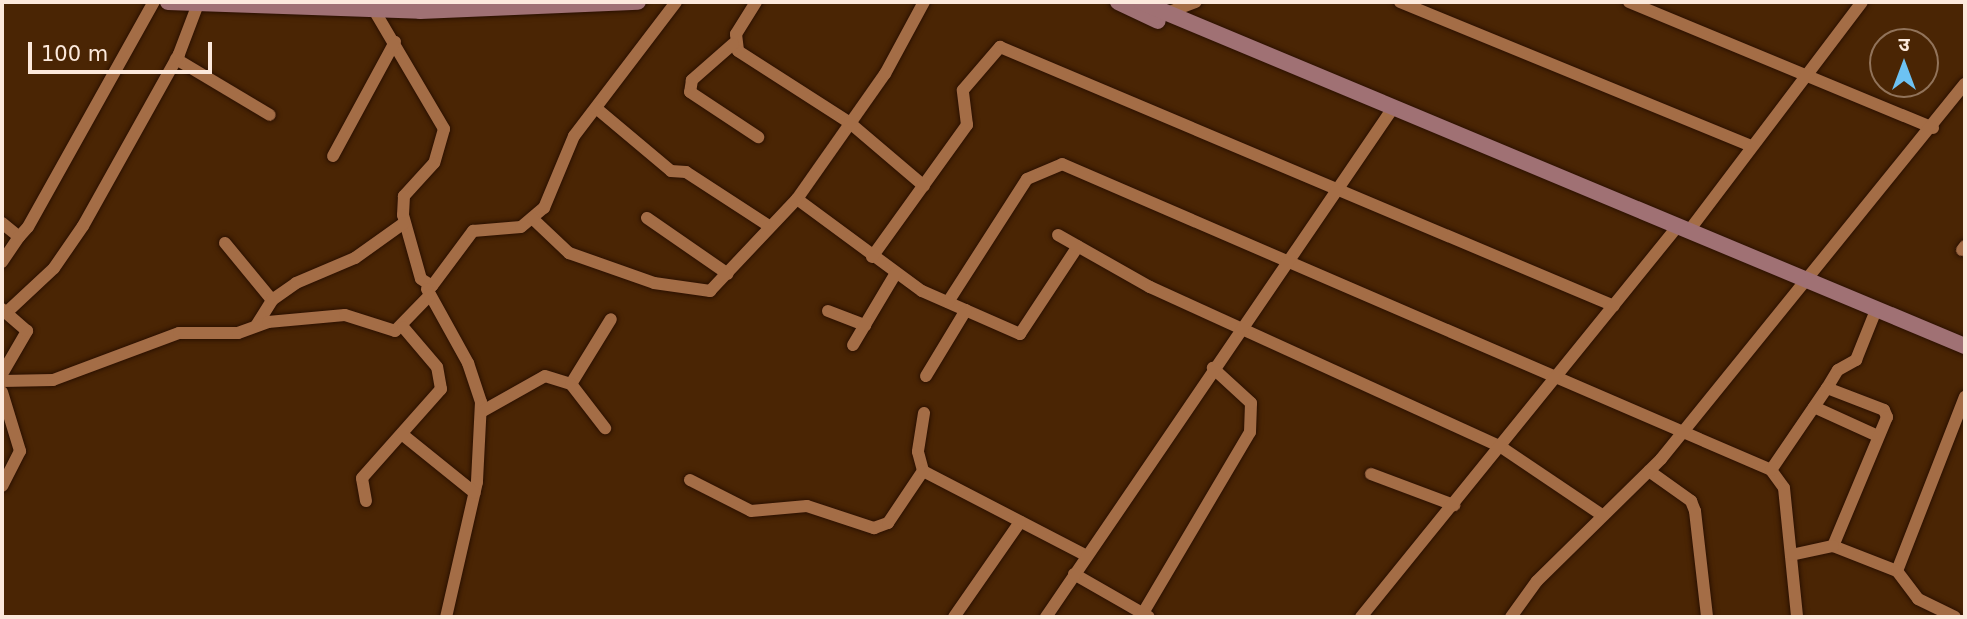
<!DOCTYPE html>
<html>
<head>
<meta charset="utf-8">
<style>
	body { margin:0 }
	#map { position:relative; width:1967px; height:619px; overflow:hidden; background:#4a2504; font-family:"DejaVu Sans","Noto Sans Devanagari",sans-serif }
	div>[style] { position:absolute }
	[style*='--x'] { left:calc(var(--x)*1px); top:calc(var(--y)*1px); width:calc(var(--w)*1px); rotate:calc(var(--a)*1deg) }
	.roads { filter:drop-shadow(0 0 2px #2a1000) drop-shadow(0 0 2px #2a1000) }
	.street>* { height:12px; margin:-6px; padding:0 6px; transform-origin:6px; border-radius:6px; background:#a46d46 }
	.secondary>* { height:16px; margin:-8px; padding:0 8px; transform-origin:8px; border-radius:8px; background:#a07174 }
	span { translate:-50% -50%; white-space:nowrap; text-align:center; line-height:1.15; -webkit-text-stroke:5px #4a2504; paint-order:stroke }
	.frame { position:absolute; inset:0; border:4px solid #fce9dc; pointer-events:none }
	.north { position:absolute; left:1869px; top:28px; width:70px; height:70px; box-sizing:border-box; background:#4a2504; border:2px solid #91735a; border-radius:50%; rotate:0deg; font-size:19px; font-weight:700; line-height:28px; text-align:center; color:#fce9dc }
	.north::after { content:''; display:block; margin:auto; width:24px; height:32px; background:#6dc2f3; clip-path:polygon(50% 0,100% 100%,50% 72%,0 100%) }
	.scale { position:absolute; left:28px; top:42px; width:184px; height:32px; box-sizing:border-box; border:4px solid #fce9dc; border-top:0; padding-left:9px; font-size:21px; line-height:24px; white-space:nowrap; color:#fce9dc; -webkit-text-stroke:5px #4a2504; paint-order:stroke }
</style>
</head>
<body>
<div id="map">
	<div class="roads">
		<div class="street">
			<i style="--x:756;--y:2;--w:38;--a:122"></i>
			<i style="--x:736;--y:34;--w:17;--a:83"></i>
			<i style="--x:738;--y:51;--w:133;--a:32.7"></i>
			<i style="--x:850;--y:123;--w:97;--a:40.4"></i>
			<i style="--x:1400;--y:2;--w:379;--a:22.3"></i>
			<i style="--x:1629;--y:2;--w:329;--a:22.5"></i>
			<i style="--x:374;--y:10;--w:138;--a:59.5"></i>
			<i style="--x:444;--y:129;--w:35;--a:106"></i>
			<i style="--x:434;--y:163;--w:45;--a:132.3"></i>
			<i style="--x:404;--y:196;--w:19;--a:93"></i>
			<i style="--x:403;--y:215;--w:66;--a:74.3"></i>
			<i style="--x:421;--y:279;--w:13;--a:32"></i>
			<i style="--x:432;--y:286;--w:69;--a:-53.3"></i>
			<i style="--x:473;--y:231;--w:48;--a:-4.8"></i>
			<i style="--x:521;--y:227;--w:30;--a:-40"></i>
			<i style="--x:544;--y:208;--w:78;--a:-67.4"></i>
			<i style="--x:574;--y:136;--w:168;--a:-52.7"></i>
			<i style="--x:1164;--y:14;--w:34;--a:-21"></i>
			<i style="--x:733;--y:44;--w:55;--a:138.7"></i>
			<i style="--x:692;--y:80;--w:12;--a:99"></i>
			<i style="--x:690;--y:92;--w:82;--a:33.5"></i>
			<i style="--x:176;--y:59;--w:109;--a:30.8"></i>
			<i style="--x:596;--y:108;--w:98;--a:40"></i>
			<i style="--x:671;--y:171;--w:15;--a:4"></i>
			<i style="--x:686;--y:172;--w:99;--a:33"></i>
			<i style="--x:333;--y:156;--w:130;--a:-61.5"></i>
			<i style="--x:797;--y:199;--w:155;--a:36.4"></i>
			<i style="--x:922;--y:291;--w:107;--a:23.7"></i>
			<i style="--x:1020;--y:334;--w:105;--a:-56.6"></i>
			<i style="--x:647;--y:218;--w:98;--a:34.7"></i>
			<i style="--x:533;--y:219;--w:50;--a:43.4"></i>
			<i style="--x:569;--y:253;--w:90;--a:19.4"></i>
			<i style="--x:654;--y:283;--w:57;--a:8.1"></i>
			<i style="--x:710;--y:291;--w:127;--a:-46.6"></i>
			<i style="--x:797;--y:199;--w:153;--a:-54.9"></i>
			<i style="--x:885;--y:74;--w:82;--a:-61.6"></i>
			<i style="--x:2;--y:223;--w:22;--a:39"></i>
			<i style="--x:19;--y:237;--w:13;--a:-48"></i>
			<i style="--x:28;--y:227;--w:258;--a:-60.8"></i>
			<i style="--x:1688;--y:232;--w:288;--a:-52.9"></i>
			<i style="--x:1058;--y:235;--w:106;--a:29.5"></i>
			<i style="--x:1150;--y:287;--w:386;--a:24.5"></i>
			<i style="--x:1501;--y:447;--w:122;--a:34"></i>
			<i style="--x:225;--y:243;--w:74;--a:50.5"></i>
			<i style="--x:1962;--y:250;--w:5;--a:-53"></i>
			<i style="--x:872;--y:257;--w:163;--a:-54.3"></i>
			<i style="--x:967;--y:125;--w:35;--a:-97"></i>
			<i style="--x:963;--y:90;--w:57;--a:-49.3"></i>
			<i style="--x:1000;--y:47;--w:666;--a:22.87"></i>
			<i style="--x:2;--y:262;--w:30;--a:-56"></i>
			<i style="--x:427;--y:289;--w:85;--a:61"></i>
			<i style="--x:468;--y:363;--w:41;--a:71.6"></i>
			<i style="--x:481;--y:402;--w:80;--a:92.9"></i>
			<i style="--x:477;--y:482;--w:139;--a:102.9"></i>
			<i style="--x:948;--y:302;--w:146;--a:-57.3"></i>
			<i style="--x:1027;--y:179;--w:38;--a:-23"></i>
			<i style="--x:1062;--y:164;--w:772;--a:23.34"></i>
			<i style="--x:1771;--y:470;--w:22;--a:54"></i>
			<i style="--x:1784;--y:488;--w:130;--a:84.2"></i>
			<i style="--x:828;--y:311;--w:40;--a:21"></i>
			<i style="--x:7;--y:312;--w:64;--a:-43.1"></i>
			<i style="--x:54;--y:268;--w:51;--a:-55.4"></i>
			<i style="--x:83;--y:226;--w:197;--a:-60.8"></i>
			<i style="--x:179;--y:54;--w:53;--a:-69.2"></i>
			<i style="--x:256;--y:326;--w:31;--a:-58"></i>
			<i style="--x:272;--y:300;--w:29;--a:-35"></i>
			<i style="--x:296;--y:283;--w:64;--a:-23"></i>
			<i style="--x:355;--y:258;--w:60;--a:-35.5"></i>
			<i style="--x:853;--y:345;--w:84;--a:-59.2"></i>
			<i style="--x:2;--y:374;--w:50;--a:-59.8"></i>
			<i style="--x:27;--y:331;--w:33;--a:-139"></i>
			<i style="--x:926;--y:376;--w:77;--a:-58.8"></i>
			<i style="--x:2;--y:381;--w:51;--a:-1.1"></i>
			<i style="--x:53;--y:380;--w:134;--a:-20.5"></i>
			<i style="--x:179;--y:333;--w:59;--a:0"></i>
			<i style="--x:238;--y:333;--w:32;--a:-20"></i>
			<i style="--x:268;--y:322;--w:77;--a:-5.2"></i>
			<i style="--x:345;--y:315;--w:52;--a:17.7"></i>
			<i style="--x:395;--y:331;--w:50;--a:-45.8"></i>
			<i style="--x:571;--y:384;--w:76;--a:-58.4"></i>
			<i style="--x:1827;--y:388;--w:21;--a:-59"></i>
			<i style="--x:1838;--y:370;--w:21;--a:-29"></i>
			<i style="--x:1856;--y:360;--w:54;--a:-68.2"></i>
			<i style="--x:2;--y:392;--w:62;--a:73"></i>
			<i style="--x:20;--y:451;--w:39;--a:117"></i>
			<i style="--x:1814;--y:407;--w:70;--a:24.4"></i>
			<i style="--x:481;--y:412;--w:73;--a:-29.4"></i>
			<i style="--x:545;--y:376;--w:27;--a:17"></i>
			<i style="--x:571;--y:384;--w:56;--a:52.3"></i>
			<i style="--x:924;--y:413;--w:39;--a:99"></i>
			<i style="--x:918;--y:452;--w:20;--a:75"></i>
			<i style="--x:923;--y:471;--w:182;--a:27.4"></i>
			<i style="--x:403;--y:435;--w:92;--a:38.9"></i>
			<i style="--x:1771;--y:470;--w:99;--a:-55.7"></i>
			<i style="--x:1827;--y:388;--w:61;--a:21.1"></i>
			<i style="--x:1884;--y:410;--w:8;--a:67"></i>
			<i style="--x:1887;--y:417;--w:140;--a:112.7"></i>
			<i style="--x:1833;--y:546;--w:69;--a:21.3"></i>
			<i style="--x:1897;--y:571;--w:187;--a:-68.7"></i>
			<i style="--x:1649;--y:471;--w:52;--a:35.5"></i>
			<i style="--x:1691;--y:501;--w:11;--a:68"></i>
			<i style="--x:1695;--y:511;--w:107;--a:83.5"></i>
			<i style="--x:1371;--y:474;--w:89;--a:20.5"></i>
			<i style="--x:690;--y:480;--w:68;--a:26.9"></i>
			<i style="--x:751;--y:511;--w:56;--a:-5.1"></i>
			<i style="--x:807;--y:506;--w:71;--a:18.2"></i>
			<i style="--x:874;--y:528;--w:15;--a:-20"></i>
			<i style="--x:888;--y:523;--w:63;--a:-56.1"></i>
			<i style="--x:366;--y:501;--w:23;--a:-100"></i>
			<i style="--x:362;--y:478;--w:119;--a:-48.4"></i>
			<i style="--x:441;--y:389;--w:22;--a:-100"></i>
			<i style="--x:437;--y:367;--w:52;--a:-130.4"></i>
			<i style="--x:1791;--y:555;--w:43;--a:-12.1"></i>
			<i style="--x:1897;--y:571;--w:35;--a:53"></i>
			<i style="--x:1918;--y:599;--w:41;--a:25.9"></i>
			<i style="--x:1074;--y:574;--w:86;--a:29.8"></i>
			<i style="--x:1143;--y:613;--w:210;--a:-59.4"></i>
			<i style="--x:1250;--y:432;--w:29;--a:-88"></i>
			<i style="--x:1251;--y:403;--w:52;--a:-137.4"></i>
			<i style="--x:954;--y:617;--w:116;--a:-55.2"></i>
			<i style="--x:1046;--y:617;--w:616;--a:-55.72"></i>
			<i style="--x:1361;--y:617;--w:502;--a:-50.98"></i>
			<i style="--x:1511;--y:617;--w:44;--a:-54.2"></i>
			<i style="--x:1537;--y:581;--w:174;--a:-44.5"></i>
			<i style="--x:1661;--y:459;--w:483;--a:-51"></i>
		</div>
		<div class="secondary">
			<i style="--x:168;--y:2;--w:252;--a:2"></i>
			<i style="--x:420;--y:11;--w:218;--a:-2.4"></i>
			<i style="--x:1118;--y:2;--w:44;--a:25.4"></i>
			<i style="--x:1141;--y:2;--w:893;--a:22.66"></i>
		</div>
	</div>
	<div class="frame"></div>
	<div class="north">उ</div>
	<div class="scale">100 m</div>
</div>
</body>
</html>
